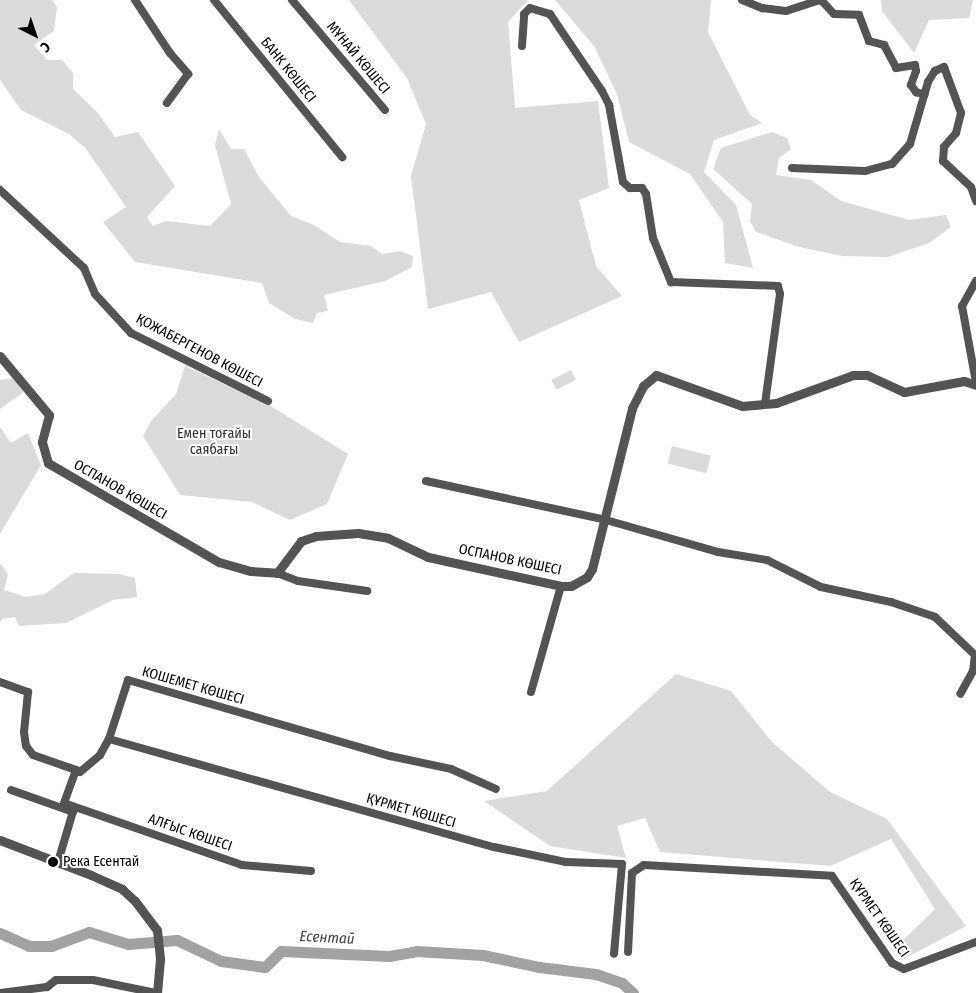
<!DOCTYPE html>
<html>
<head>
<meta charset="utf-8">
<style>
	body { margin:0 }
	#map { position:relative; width:976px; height:993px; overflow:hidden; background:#fff; font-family:"Fira Sans Condensed",sans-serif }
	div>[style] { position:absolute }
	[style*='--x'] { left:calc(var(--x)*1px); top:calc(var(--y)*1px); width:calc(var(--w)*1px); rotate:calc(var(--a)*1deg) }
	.green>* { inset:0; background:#dbdbdb; transform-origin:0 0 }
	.river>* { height:11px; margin:-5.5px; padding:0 5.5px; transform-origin:5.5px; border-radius:5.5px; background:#a2a2a2 }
	.minor>* { height:8px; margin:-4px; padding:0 4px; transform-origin:4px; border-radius:4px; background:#545454 }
	.tertiary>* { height:9px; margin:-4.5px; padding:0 4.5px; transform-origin:4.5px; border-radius:4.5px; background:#545454 }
	.dots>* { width:14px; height:14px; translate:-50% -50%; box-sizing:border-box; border:2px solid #fff; border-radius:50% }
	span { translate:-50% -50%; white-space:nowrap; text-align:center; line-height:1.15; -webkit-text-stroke:4px #fff; paint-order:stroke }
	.street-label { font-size:14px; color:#000 }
	.park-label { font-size:14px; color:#323232 }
	.poi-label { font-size:14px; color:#000 }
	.left { translate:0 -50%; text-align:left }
	.water-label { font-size:15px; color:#434343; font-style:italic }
	.north { position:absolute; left:10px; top:10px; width:50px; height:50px; -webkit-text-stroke:4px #fff; paint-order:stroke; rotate:139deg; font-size:14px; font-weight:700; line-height:20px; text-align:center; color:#000 }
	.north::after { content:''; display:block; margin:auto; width:18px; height:22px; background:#000; clip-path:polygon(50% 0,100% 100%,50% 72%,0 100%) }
</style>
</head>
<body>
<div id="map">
	<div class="green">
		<i style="clip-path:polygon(0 0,52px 0,57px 7px,54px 31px,34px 45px,47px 60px,62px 60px,73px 73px,73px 89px,98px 113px,115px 137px,138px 132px,175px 186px,147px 217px,153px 226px,166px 221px,210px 226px,231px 204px,215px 145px,219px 129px,231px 149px,244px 149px,259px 177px,291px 216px,314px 225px,340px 242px,371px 246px,382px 254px,400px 251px,413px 256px,412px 267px,385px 281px,324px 295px,328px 311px,317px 313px,313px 323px,295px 319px,269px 303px,262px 283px,135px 262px,103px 222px,126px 207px,86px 149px,69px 134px,21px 110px,0 80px)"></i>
		<i style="clip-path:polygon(349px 0,528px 0,508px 22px,515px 108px,598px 101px,609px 188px,579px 200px,596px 266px,622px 296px,519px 342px,491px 292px,428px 309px,411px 176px,426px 124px,407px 78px)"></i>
		<i style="clip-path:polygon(555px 0,711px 0,708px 32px,750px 115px,762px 123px,714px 140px,704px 172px,736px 205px,753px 268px,725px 263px,723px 222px,690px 174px,629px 142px,617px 94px,594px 46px)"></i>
		<i style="clip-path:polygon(881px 0,973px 0,969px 18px,929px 20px,914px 53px,882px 11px)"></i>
		<i style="clip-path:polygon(772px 132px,787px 138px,791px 149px,779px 158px,776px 175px,811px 180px,841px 201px,909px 220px,946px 215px,951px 227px,929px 243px,888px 257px,842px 256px,799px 247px,756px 232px,750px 221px,752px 204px,713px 169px,721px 148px)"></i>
		<i style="clip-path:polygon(185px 366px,269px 405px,348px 454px,327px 504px,290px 520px,252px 502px,180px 495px,143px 436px,151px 421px,176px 394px)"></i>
		<i style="left:571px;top:370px;width:11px;height:22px;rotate:63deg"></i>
		<i style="clip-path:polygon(14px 378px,24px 392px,0 409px,0 380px)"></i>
		<i style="clip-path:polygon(0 427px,11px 443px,28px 433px,41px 465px,0 534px)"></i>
		<i style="left:672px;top:446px;width:40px;height:18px;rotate:14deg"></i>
		<i style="clip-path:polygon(0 563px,8px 574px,4px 590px,26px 597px,45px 594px,74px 573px,119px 574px,135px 578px,137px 597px,113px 600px,66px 623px,19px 626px,15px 617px,2px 619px,0 623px)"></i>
		<i style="clip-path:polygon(676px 674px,731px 691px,772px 742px,830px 792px,887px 819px,966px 926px,904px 959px,896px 947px,935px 909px,891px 839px,830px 866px,660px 852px,645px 818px,617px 826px,626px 858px,550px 846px,484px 801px,547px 791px)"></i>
	</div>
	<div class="river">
		<i style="--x:0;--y:933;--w:32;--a:24"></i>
		<i style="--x:29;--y:946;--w:22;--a:0"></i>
		<i style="--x:51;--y:946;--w:40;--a:-20.2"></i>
		<i style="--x:89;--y:932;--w:41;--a:17.1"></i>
		<i style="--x:128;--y:944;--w:49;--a:-4.7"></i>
		<i style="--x:177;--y:940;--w:49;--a:25.5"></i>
		<i style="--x:221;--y:961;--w:44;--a:7.8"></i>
		<i style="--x:265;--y:967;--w:23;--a:-45"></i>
		<i style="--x:281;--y:951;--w:108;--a:2.7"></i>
		<i style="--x:389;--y:956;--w:27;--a:-10"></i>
		<i style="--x:416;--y:951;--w:67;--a:3.4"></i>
		<i style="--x:483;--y:955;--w:57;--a:12.1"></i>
		<i style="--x:539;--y:967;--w:57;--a:7"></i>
		<i style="--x:596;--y:974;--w:28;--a:19"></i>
		<i style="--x:622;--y:983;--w:15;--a:42"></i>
	</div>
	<div class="minor">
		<i style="--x:135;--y:0;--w:64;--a:56.6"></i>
		<i style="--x:170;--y:53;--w:28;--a:49"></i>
		<i style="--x:188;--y:74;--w:36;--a:126"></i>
		<i style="--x:214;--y:0;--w:203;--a:50.8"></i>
		<i style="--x:292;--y:0;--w:144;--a:49.8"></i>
		<i style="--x:742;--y:0;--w:22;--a:22"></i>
		<i style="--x:762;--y:8;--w:24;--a:7"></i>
		<i style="--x:786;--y:11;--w:35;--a:-18"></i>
		<i style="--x:821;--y:0;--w:19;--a:47"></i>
		<i style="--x:834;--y:14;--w:25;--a:2"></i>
		<i style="--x:859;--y:15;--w:28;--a:69"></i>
		<i style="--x:869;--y:41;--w:16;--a:15"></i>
		<i style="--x:884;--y:45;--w:26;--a:62"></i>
		<i style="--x:896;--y:68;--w:19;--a:-9"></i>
		<i style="--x:915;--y:65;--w:6;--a:81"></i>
		<i style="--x:916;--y:71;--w:15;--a:110"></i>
		<i style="--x:911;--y:85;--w:9;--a:54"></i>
		<i style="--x:916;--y:92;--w:9;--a:18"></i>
		<i style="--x:522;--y:46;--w:32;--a:-86"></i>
		<i style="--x:524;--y:14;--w:8;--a:-45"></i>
		<i style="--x:530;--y:8;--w:21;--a:17"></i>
		<i style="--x:550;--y:14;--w:93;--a:56"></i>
		<i style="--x:602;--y:91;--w:16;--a:63"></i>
		<i style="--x:609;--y:105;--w:78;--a:79.7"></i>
		<i style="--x:623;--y:182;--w:9;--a:41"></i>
		<i style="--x:630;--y:188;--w:12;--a:0"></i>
		<i style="--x:642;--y:188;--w:7;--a:56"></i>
		<i style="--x:646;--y:194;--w:45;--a:81"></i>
		<i style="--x:653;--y:238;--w:48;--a:67.8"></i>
		<i style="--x:671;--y:282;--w:107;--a:2.1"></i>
		<i style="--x:778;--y:286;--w:8;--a:76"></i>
		<i style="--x:780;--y:294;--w:111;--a:97.8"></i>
		<i style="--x:792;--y:168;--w:73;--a:2.4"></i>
		<i style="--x:865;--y:171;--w:28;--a:-15"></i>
		<i style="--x:892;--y:164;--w:27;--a:-48"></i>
		<i style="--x:910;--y:144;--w:65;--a:-73.8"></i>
		<i style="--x:928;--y:82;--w:13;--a:-58"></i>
		<i style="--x:935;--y:71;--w:10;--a:-24"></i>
		<i style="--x:944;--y:67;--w:49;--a:69.7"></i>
		<i style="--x:961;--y:113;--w:21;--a:104"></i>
		<i style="--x:956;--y:133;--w:18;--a:131"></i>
		<i style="--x:944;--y:147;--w:14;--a:94"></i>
		<i style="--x:943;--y:161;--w:38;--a:43"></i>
		<i style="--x:971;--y:187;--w:15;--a:70"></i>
		<i style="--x:0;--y:190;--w:115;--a:42.9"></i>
		<i style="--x:84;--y:268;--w:28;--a:67"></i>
		<i style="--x:95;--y:294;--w:53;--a:47.3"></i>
		<i style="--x:131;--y:333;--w:153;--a:26.4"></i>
		<i style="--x:976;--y:281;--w:29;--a:119"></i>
		<i style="--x:962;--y:306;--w:77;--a:79.6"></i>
		<i style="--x:426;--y:481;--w:184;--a:12.2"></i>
		<i style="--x:606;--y:520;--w:116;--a:15.9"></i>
		<i style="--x:718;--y:552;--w:50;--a:9.3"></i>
		<i style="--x:767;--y:560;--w:60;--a:26.6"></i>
		<i style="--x:821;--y:587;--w:72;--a:12.1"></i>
		<i style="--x:891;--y:602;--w:46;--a:18.8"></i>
		<i style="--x:935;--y:617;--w:55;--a:43.5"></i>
		<i style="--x:975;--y:655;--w:16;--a:97"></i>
		<i style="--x:973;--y:671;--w:26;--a:119"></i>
		<i style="--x:277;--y:573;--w:22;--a:21"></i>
		<i style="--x:298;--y:581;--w:70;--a:8.2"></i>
		<i style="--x:0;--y:682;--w:30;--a:20"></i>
		<i style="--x:28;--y:692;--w:40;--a:95.7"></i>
		<i style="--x:24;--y:732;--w:14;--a:82"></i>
		<i style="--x:26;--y:746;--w:11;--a:52"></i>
		<i style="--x:33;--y:755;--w:46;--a:19.2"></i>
		<i style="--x:531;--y:692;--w:110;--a:-74.2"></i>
		<i style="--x:109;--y:739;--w:400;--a:15.7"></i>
		<i style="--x:494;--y:847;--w:74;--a:11.8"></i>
		<i style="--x:566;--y:862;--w:56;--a:2"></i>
		<i style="--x:622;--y:864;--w:90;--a:95.1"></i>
		<i style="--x:11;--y:790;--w:66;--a:19.5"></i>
		<i style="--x:58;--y:862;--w:56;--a:-73.5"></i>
		<i style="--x:311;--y:871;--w:69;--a:-175"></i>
		<i style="--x:242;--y:865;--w:188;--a:-160.8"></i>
		<i style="--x:64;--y:803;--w:35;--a:-70"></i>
		<i style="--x:76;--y:770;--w:4;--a:27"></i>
		<i style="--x:80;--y:772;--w:26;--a:-40"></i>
		<i style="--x:100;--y:755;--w:18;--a:-61"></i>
		<i style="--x:109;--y:739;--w:62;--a:-72.1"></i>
		<i style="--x:128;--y:680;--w:273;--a:16.2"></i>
		<i style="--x:390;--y:756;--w:62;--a:12"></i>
		<i style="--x:451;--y:769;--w:49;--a:24"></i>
		<i style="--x:628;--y:952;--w:79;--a:-87.1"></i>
		<i style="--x:632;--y:873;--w:14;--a:-34"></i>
		<i style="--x:644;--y:865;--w:188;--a:3.3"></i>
		<i style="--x:832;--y:876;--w:106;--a:55.4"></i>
		<i style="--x:892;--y:963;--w:13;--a:27"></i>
		<i style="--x:904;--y:969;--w:77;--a:-20.6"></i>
		<i style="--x:0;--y:993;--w:47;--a:-7.3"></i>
		<i style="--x:47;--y:987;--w:11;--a:-38"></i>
		<i style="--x:56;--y:980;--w:37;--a:0"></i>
		<i style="--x:93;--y:980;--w:64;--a:11.7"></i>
	</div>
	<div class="tertiary">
		<i style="--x:0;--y:356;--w:77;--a:50.3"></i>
		<i style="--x:49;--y:415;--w:28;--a:105"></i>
		<i style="--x:42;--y:442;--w:22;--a:74"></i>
		<i style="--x:48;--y:463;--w:198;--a:30.1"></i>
		<i style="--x:219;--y:562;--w:33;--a:16"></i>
		<i style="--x:251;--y:571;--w:26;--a:4"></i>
		<i style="--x:277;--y:573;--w:40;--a:-53"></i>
		<i style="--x:301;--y:541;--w:16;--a:-18"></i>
		<i style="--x:316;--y:536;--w:42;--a:-4.1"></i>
		<i style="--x:358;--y:533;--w:30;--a:9"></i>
		<i style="--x:388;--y:538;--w:44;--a:25.4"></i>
		<i style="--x:428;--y:557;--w:136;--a:12.3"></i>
		<i style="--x:561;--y:586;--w:10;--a:0"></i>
		<i style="--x:571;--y:586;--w:18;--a:-29"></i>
		<i style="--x:587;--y:577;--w:9;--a:-58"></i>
		<i style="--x:592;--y:569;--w:166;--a:-76"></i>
		<i style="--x:632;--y:408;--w:25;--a:-63"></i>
		<i style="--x:643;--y:386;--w:17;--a:-40"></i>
		<i style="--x:656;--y:375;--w:91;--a:19.8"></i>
		<i style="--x:742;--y:406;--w:34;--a:-5"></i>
		<i style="--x:776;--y:403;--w:82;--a:-20"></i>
		<i style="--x:853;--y:375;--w:14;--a:0"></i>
		<i style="--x:867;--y:375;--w:41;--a:24.7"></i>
		<i style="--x:904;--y:392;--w:61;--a:-10.4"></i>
		<i style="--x:964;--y:381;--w:13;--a:18"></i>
		<i style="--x:0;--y:840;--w:97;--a:21"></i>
		<i style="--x:91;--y:875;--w:34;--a:24"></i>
		<i style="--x:122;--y:889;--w:18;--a:43"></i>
		<i style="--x:135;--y:901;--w:36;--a:53"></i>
		<i style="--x:157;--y:930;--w:29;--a:84"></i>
		<i style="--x:160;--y:959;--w:34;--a:95"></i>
	</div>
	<div class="dots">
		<i style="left:53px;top:862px;background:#000"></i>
	</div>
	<div class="street-label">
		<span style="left:358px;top:58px;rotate:50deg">МҰНАЙ КӨШЕСІ</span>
		<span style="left:288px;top:70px;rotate:51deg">БАНК КӨШЕСІ</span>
		<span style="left:199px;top:351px;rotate:28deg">ҚОЖАБЕРГЕНОВ КӨШЕСІ</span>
		<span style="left:120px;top:490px;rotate:30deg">ОСПАНОВ КӨШЕСІ</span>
		<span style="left:510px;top:560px;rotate:12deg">ОСПАНОВ КӨШЕСІ</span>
		<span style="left:193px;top:686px;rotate:16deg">КОШЕМЕТ КӨШЕСІ</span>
		<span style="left:411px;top:811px;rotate:16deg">ҚҰРМЕТ КӨШЕСІ</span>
		<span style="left:190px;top:833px;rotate:19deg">АЛҒЫС КӨШЕСІ</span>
		<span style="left:879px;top:918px;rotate:55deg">ҚҰРМЕТ КӨШЕСІ</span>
	</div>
	<div class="park-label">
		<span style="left:214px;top:442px">Емен тоғайы<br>саябағы</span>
	</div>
	<div class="poi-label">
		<span class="left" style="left:63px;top:862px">Река Есентай</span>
	</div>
	<div class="water-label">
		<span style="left:327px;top:938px;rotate:3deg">Есентай</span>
	</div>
	<div class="north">С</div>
</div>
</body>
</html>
